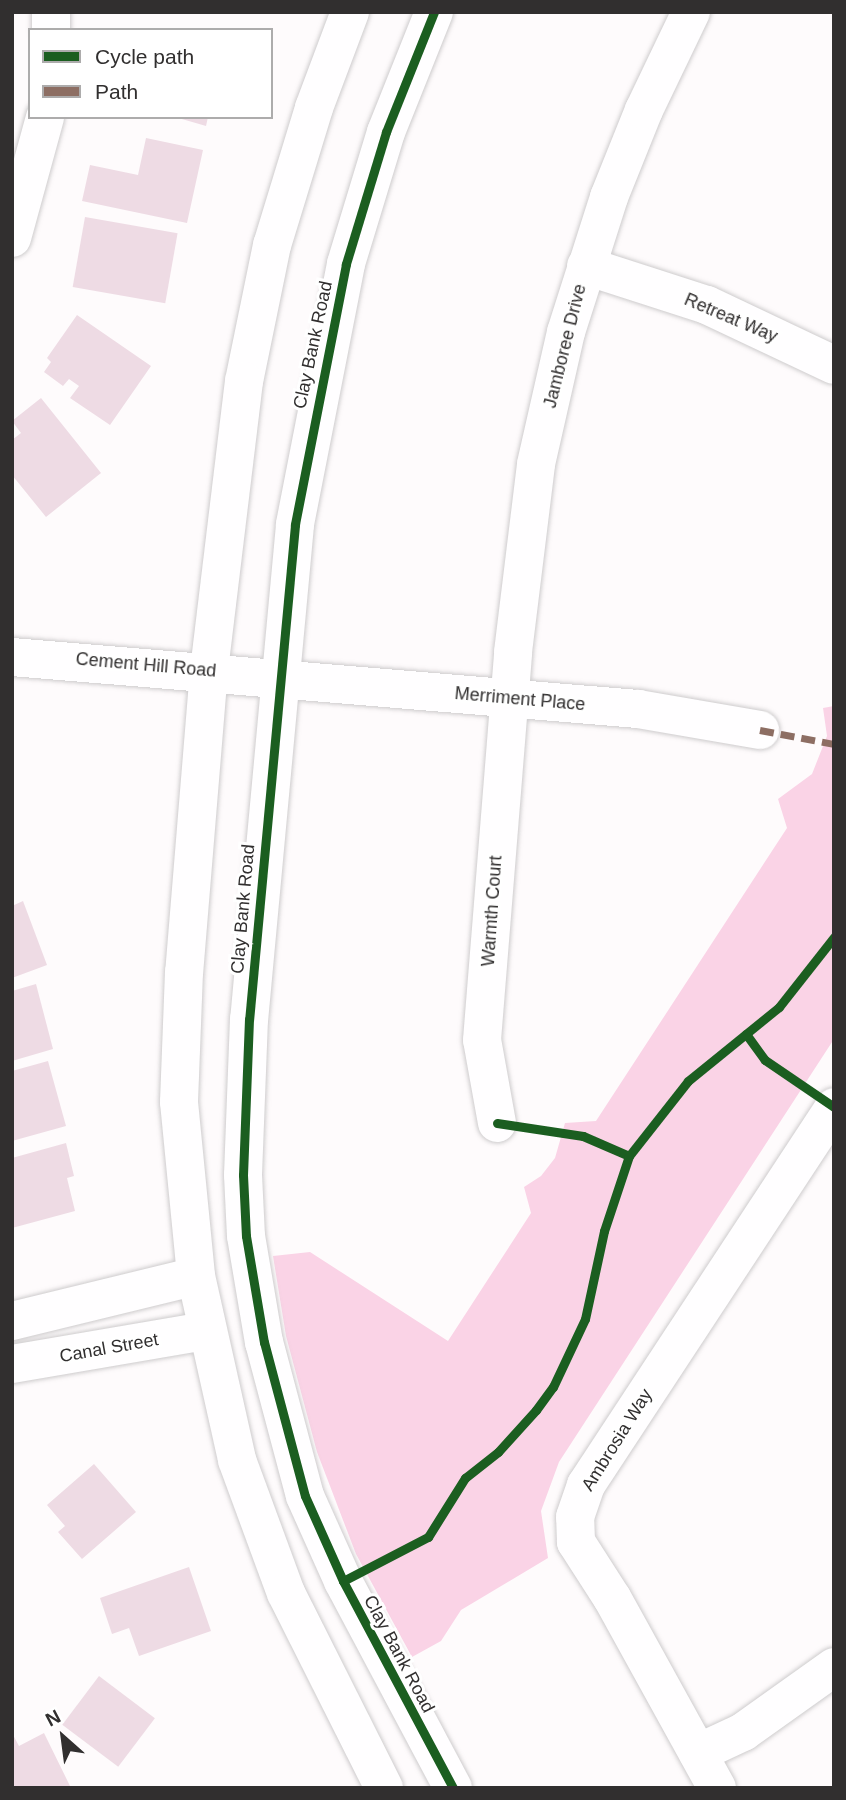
<!DOCTYPE html>
<html>
<head>
<meta charset="utf-8">
<style>
	body { margin:0 }
	#map { position:relative; width:846px; height:1800px; overflow:hidden; background:#fefbfc; font-family:Helvetica,sans-serif }
	div>[style] { position:absolute }
	[style*='--x'] { left:calc(var(--x)*1px); top:calc(var(--y)*1px); width:calc(var(--w)*1px); rotate:calc(var(--a)*1deg) }
	.green>* { inset:0; background:#fad3e6 }
	.building>* { inset:0; background:#eedbe4; transform-origin:0 0 }
	.roads { filter:drop-shadow(0 0 2px #cecccd) drop-shadow(0 0 2px #cecccd) }
	.minor>* { height:38px; margin:-19px; padding:0 19px; transform-origin:19px; border-radius:19px; background:#fffeff }
	.quiet>* { height:7px; margin-top:-3.5px; transform-origin:0; background:repeating-linear-gradient(90deg,#8d6e63 0 14px,transparent 0 21px) }
	.cycleway>* { height:9px; margin:-4.5px; padding:0 4.5px; transform-origin:4.5px; border-radius:4.5px; background:#1b5e20 }
	span { translate:-50% -50%; white-space:nowrap; text-align:center; line-height:1.15; -webkit-text-stroke:6px #fff; paint-order:stroke }
	.street-label { font-size:18px; color:#312f2f }
	.frame { position:absolute; inset:0; border:14px solid #312f2f; pointer-events:none }
	.legend { position:absolute; left:28px; top:28px; width:245px; height:91px; box-sizing:border-box; background:#fff; border:2px solid #adacac; margin:0; padding:9px 12px; list-style:none; font-size:21px; color:#312f2f }
	.legend li { display:flex; align-items:center; gap:14px; height:35px }
	.legend b { width:35px; border:2px solid #adacac }
	.north { position:absolute; left:28px; top:1702px; width:70px; height:70px; -webkit-text-stroke:5px #fff; paint-order:stroke; rotate:332deg; font-size:19px; font-weight:700; line-height:28px; text-align:center; color:#312f2f }
	.north::after { content:''; display:block; margin:auto; width:24px; height:32px; background:#312f2f; clip-path:polygon(50% 0,100% 100%,50% 72%,0 100%) }
</style>
</head>
<body>
<div id="map">
	<div class="green">
		<i style="clip-path:polygon(834px 706px,834px 1039px,559px 1462px,541px 1511px,548px 1558px,461px 1610px,441px 1641px,412px 1657px,356px 1554px,317px 1452px,286px 1336px,273px 1256px,310px 1252px,448px 1341px,531px 1213px,524px 1187px,541px 1176px,555px 1158px,565px 1123px,596px 1121px,787px 828px,778px 799px,812px 774px,827px 736px,823px 708px)"></i>
	</div>
	<div class="building">
		<i style="clip-path:polygon(175px 117px,208px 117px,206px 126px)"></i>
		<i style="clip-path:polygon(146px 138px,203px 150px,187px 223px,82px 201px,90px 165px,138px 175px)"></i>
		<i style="left:85px;top:217px;width:94px;height:71px;rotate:10deg"></i>
		<i style="clip-path:polygon(77px 315px,151px 366px,110px 425px,70px 398px,79px 386px,69px 379px,63px 386px,44px 372px,51px 362px,47px 358px)"></i>
		<i style="clip-path:polygon(41px 398px,101px 473px,46px 517px,12px 475px,12px 440px,21px 433px,12px 421px)"></i>
		<i style="clip-path:polygon(23px 901px,47px 965px,12px 978px,12px 906px)"></i>
		<i style="clip-path:polygon(36px 984px,53px 1049px,12px 1061px,12px 991px)"></i>
		<i style="clip-path:polygon(48px 1061px,66px 1126px,12px 1141px,12px 1071px)"></i>
		<i style="clip-path:polygon(66px 1143px,74px 1176px,67px 1178px,75px 1211px,12px 1228px,12px 1158px)"></i>
		<i style="clip-path:polygon(94px 1464px,136px 1512px,82px 1559px,58px 1532px,65px 1526px,47px 1505px)"></i>
		<i style="clip-path:polygon(189px 1567px,211px 1631px,139px 1656px,129px 1628px,112px 1634px,100px 1598px)"></i>
		<i style="left:99px;top:1676px;width:70px;height:61px;rotate:37deg"></i>
		<i style="clip-path:polygon(12px 1733px,19px 1746px,44px 1733px,71px 1788px,12px 1788px)"></i>
	</div>
	<div class="roads">
		<div class="minor">
			<i style="--x:51;--y:12;--w:18;--a:90"></i>
			<i style="--x:350;--y:12;--w:103;--a:110.6"></i>
			<i style="--x:314;--y:108;--w:143;--a:107"></i>
			<i style="--x:272;--y:245;--w:139;--a:101.6"></i>
			<i style="--x:244;--y:381;--w:291;--a:96.9"></i>
			<i style="--x:209;--y:670;--w:303;--a:94.7"></i>
			<i style="--x:184;--y:972;--w:130;--a:92.2"></i>
			<i style="--x:179;--y:1102;--w:175;--a:84.4"></i>
			<i style="--x:196;--y:1276;--w:189;--a:77.4"></i>
			<i style="--x:237;--y:1460;--w:142;--a:69.8"></i>
			<i style="--x:286;--y:1593;--w:218;--a:63.3"></i>
			<i style="--x:434;--y:12;--w:129;--a:111.8"></i>
			<i style="--x:386;--y:132;--w:138;--a:106.9"></i>
			<i style="--x:346;--y:264;--w:266;--a:101.1"></i>
			<i style="--x:295;--y:525;--w:496;--a:95.3"></i>
			<i style="--x:249;--y:1019;--w:156;--a:92.2"></i>
			<i style="--x:243;--y:1175;--w:61;--a:87.2"></i>
			<i style="--x:246;--y:1236;--w:108;--a:80.4"></i>
			<i style="--x:264;--y:1342;--w:159;--a:75.1"></i>
			<i style="--x:305;--y:1496;--w:93;--a:65.9"></i>
			<i style="--x:343;--y:1581;--w:234;--a:62"></i>
			<i style="--x:12;--y:238;--w:125;--a:-74.7"></i>
			<i style="--x:586;--y:266;--w:127;--a:17.9"></i>
			<i style="--x:707;--y:305;--w:140;--a:25.3"></i>
			<i style="--x:12;--y:657;--w:628;--a:4.75"></i>
			<i style="--x:638;--y:709;--w:124;--a:9.8"></i>
			<i style="--x:497;--y:1123;--w:84;--a:-100.2"></i>
			<i style="--x:482;--y:1040;--w:389;--a:-85.4"></i>
			<i style="--x:513;--y:652;--w:189;--a:-83"></i>
			<i style="--x:536;--y:464;--w:135;--a:-77.2"></i>
			<i style="--x:566;--y:332;--w:142;--a:-72.3"></i>
			<i style="--x:609;--y:197;--w:94;--a:-68.1"></i>
			<i style="--x:644;--y:110;--w:109;--a:-64.4"></i>
			<i style="--x:12;--y:1321;--w:189;--a:-13.7"></i>
			<i style="--x:12;--y:1364;--w:196;--a:-9.7"></i>
			<i style="--x:698;--y:1753;--w:50;--a:-25"></i>
			<i style="--x:743;--y:1732;--w:112;--a:-35.5"></i>
			<i style="--x:717;--y:1788;--w:217;--a:-118.9"></i>
			<i style="--x:612;--y:1598;--w:67;--a:-122.7"></i>
			<i style="--x:576;--y:1542;--w:25;--a:-92"></i>
			<i style="--x:575;--y:1517;--w:34;--a:-71"></i>
			<i style="--x:586;--y:1485;--w:452;--a:-56.7"></i>
		</div>
	</div>
	<div class="quiet">
		<i style="--x:760;--y:730;--w:75;--a:10.7"></i>
	</div>
	<div class="cycleway">
		<i style="--x:434;--y:12;--w:129;--a:111.8"></i>
		<i style="--x:386;--y:132;--w:138;--a:106.9"></i>
		<i style="--x:346;--y:264;--w:266;--a:101.1"></i>
		<i style="--x:295;--y:525;--w:496;--a:95.3"></i>
		<i style="--x:249;--y:1019;--w:156;--a:92.2"></i>
		<i style="--x:243;--y:1175;--w:61;--a:87.2"></i>
		<i style="--x:246;--y:1236;--w:108;--a:80.4"></i>
		<i style="--x:264;--y:1342;--w:159;--a:75.1"></i>
		<i style="--x:305;--y:1496;--w:93;--a:65.9"></i>
		<i style="--x:343;--y:1581;--w:234;--a:62"></i>
		<i style="--x:746;--y:1034;--w:32;--a:54"></i>
		<i style="--x:765;--y:1060;--w:83;--a:34.3"></i>
		<i style="--x:497;--y:1123;--w:87;--a:8.6"></i>
		<i style="--x:583;--y:1136;--w:50;--a:23.5"></i>
		<i style="--x:343;--y:1581;--w:96;--a:-27.4"></i>
		<i style="--x:428;--y:1537;--w:70;--a:-57.9"></i>
		<i style="--x:465;--y:1478;--w:42;--a:-38.2"></i>
		<i style="--x:498;--y:1452;--w:57;--a:-47.9"></i>
		<i style="--x:536;--y:1410;--w:29;--a:-54"></i>
		<i style="--x:553;--y:1387;--w:75;--a:-64.8"></i>
		<i style="--x:585;--y:1319;--w:90;--a:-77.8"></i>
		<i style="--x:604;--y:1231;--w:79;--a:-71.6"></i>
		<i style="--x:629;--y:1156;--w:95;--a:-51.8"></i>
		<i style="--x:688;--y:1081;--w:117;--a:-39.1"></i>
		<i style="--x:779;--y:1007;--w:89;--a:-51.8"></i>
	</div>
	<div class="street-label">
		<span style="left:731px;top:318px;rotate:23deg">Retreat Way</span>
		<span style="left:313px;top:345px;rotate:-78deg">Clay Bank Road</span>
		<span style="left:565px;top:346px;rotate:-76deg">Jamboree Drive</span>
		<span style="left:146px;top:665px;rotate:5deg">Cement Hill Road</span>
		<span style="left:520px;top:699px;rotate:5deg">Merriment Place</span>
		<span style="left:243px;top:909px;rotate:-85deg">Clay Bank Road</span>
		<span style="left:492px;top:911px;rotate:-86deg">Warmth Court</span>
		<span style="left:109px;top:1348px;rotate:-10deg">Canal Street</span>
		<span style="left:617px;top:1440px;rotate:-58deg">Ambrosia Way</span>
		<span style="left:399px;top:1654px;rotate:62deg">Clay Bank Road</span>
	</div>
	<div class="frame"></div>
	<ul class="legend">
	<li><b style="height:9px;background:#1b5e20"></b>Cycle path</li>
	<li><b style="height:9px;background:#8d6e63"></b>Path</li>
	</ul>
	<div class="north">N</div>
</div>
</body>
</html>
